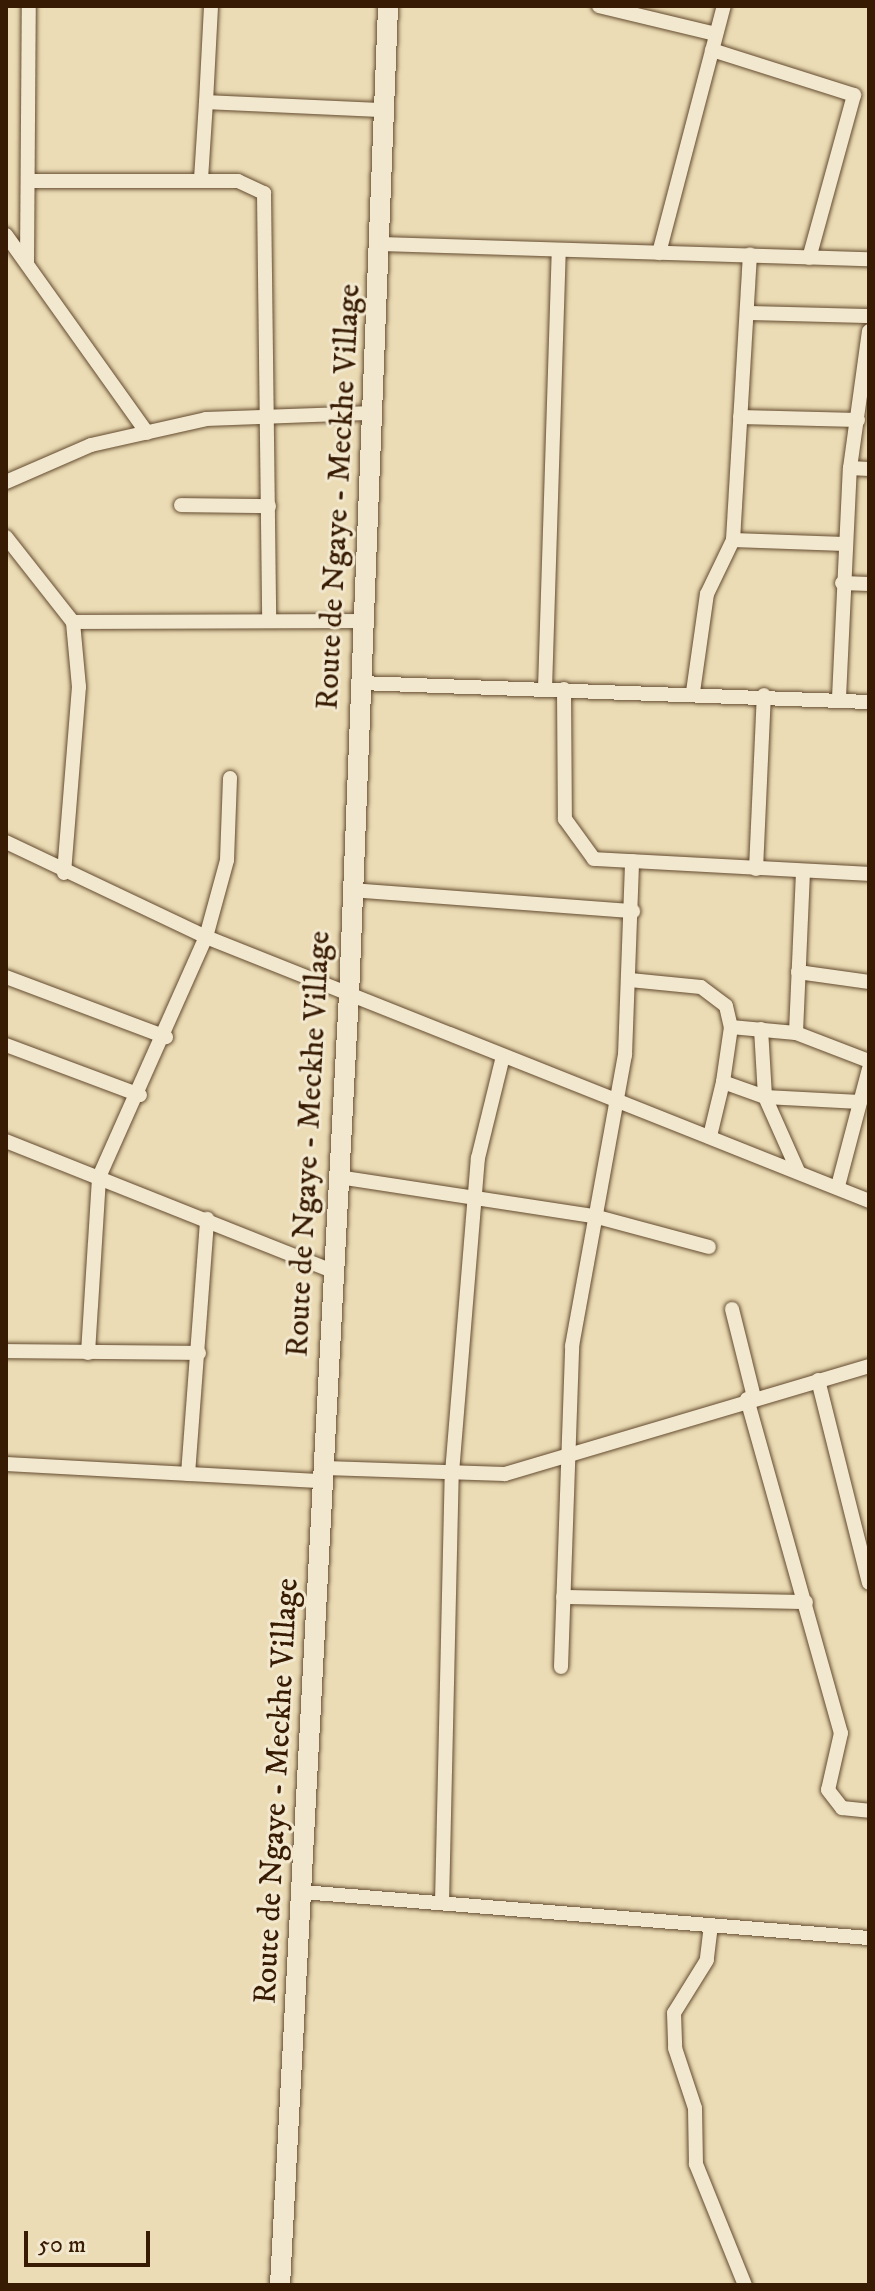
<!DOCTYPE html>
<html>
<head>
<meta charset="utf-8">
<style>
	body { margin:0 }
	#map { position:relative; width:875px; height:2291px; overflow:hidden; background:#ebdcb5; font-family:"IM FELL DW Pica",serif }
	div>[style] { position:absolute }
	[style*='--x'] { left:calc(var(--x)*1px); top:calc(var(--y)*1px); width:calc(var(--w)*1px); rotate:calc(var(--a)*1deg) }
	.roads { filter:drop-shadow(0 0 2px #644b2f) drop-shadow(0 0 2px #644b2f) }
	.minor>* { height:14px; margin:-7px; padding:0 7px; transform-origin:7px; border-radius:7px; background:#f2e8cf }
	.secondary>* { height:20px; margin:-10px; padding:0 10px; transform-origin:10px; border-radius:10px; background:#f2e8cf }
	span { translate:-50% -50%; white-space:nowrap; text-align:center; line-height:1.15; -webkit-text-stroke:6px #f2e8cf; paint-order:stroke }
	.street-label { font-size:32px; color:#371b02 }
	.frame { position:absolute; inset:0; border:8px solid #371b02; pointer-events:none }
	.scale { position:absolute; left:24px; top:2231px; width:126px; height:36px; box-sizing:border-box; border:4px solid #371b02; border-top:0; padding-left:10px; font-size:24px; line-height:28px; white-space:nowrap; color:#371b02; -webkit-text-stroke:6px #f2e8cf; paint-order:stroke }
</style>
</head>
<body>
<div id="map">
	<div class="roads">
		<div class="minor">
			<i style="--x:599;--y:6;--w:120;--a:13.5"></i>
			<i style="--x:712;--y:50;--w:149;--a:17.6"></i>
			<i style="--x:854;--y:95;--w:169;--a:105.4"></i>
			<i style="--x:206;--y:102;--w:96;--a:-87"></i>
			<i style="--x:201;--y:179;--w:77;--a:-86.3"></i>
			<i style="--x:206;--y:102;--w:178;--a:2.6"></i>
			<i style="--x:32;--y:181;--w:206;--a:0"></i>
			<i style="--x:238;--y:181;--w:29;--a:25"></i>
			<i style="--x:264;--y:193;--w:427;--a:89.3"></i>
			<i style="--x:6;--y:235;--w:243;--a:54.5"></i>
			<i style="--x:380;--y:244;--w:489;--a:1.8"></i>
			<i style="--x:659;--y:253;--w:255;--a:-75.3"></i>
			<i style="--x:27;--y:262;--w:256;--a:-89.6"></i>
			<i style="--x:747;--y:313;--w:122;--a:1.4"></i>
			<i style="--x:740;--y:417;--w:118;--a:1.5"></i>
			<i style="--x:850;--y:468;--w:19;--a:3"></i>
			<i style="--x:6;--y:482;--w:93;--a:-23.5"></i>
			<i style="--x:91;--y:445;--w:118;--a:-12.7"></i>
			<i style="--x:206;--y:419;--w:167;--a:-2.1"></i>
			<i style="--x:181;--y:505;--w:88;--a:0.7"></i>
			<i style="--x:6;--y:537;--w:108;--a:51.8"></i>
			<i style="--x:73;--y:622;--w:290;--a:-0.2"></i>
			<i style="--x:733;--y:540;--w:112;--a:2"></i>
			<i style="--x:842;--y:583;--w:27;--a:2"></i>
			<i style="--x:360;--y:683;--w:509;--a:2.14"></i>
			<i style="--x:545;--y:689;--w:439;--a:-88.2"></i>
			<i style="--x:564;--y:689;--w:130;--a:89.6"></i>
			<i style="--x:565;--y:819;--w:49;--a:54.1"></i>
			<i style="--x:594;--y:859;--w:275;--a:3.1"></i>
			<i style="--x:693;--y:692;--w:99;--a:-81.9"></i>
			<i style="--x:707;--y:594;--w:60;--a:-64.3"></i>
			<i style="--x:733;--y:540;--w:286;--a:-86.6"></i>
			<i style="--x:839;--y:698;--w:230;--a:-87.3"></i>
			<i style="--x:850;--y:468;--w:138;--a:-82.1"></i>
			<i style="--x:6;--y:842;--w:221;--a:25.4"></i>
			<i style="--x:206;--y:937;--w:714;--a:21.71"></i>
			<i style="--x:756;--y:869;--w:174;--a:-87.4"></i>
			<i style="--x:803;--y:872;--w:161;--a:92.5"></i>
			<i style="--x:796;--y:1033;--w:78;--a:21"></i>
			<i style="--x:64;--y:873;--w:187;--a:-85.4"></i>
			<i style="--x:79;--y:687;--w:65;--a:-95.3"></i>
			<i style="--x:351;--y:890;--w:283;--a:4.3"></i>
			<i style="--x:798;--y:972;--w:72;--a:8"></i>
			<i style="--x:6;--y:977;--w:171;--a:20.6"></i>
			<i style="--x:630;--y:980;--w:71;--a:5.6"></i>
			<i style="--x:701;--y:987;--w:31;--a:37"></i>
			<i style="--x:726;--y:1006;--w:22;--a:77"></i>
			<i style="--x:731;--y:1027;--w:56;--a:98.3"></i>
			<i style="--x:723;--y:1082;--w:45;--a:19.7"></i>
			<i style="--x:765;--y:1097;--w:81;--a:66"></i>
			<i style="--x:731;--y:1027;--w:65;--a:5.3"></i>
			<i style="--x:761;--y:1029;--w:68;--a:86.6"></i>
			<i style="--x:765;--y:1097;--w:95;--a:3"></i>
			<i style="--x:6;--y:1045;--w:143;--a:20.5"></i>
			<i style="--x:710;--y:1136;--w:56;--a:-76.5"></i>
			<i style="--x:6;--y:1141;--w:349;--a:21.7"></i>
			<i style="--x:338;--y:1177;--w:259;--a:8.7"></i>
			<i style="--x:594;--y:1216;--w:119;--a:15.1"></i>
			<i style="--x:838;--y:1186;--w:121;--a:-75.2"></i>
			<i style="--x:732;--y:1309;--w:91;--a:76"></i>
			<i style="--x:6;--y:1351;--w:193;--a:0.6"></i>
			<i style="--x:88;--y:1353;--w:176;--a:-86.4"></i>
			<i style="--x:99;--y:1177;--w:263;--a:-66"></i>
			<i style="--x:206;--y:937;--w:80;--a:-74.7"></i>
			<i style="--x:227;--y:860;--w:82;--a:-87.9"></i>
			<i style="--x:818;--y:1380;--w:209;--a:75.9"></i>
			<i style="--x:747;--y:1399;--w:347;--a:74.3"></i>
			<i style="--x:841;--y:1733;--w:58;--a:102.8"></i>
			<i style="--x:828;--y:1790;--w:23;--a:52"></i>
			<i style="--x:842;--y:1808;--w:27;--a:6"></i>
			<i style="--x:6;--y:1464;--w:317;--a:3.1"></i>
			<i style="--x:325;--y:1468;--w:180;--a:1.9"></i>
			<i style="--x:505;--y:1474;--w:380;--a:-16.5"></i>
			<i style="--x:188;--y:1474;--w:256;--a:-85.7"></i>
			<i style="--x:563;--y:1597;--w:243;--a:1.2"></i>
			<i style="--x:561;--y:1667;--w:321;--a:-88"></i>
			<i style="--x:572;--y:1346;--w:296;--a:-79.7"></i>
			<i style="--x:625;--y:1055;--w:194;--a:-87.9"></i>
			<i style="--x:302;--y:1892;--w:569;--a:4.64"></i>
			<i style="--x:442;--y:1903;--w:430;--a:-88.7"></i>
			<i style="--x:452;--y:1473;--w:316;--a:-85.3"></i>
			<i style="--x:478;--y:1158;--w:105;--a:-76.2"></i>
			<i style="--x:711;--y:1925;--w:35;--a:97"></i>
			<i style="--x:707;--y:1960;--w:62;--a:121.9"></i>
			<i style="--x:674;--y:2013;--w:35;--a:88"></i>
			<i style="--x:675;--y:2048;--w:63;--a:71.6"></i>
			<i style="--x:695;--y:2108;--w:56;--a:89"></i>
			<i style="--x:696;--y:2164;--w:131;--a:68"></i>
		</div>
		<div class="secondary">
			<i style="--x:280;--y:2285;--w:1291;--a:-86.94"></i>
			<i style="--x:349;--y:996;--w:991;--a:-87.74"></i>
		</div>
	</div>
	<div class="street-label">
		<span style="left:339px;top:497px;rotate:-87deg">Route de Ngaye - Meckhe Village</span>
		<span style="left:309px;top:1144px;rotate:-87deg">Route de Ngaye - Meckhe Village</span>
		<span style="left:277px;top:1791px;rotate:-87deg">Route de Ngaye - Meckhe Village</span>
	</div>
	<div class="frame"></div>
	<div class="scale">50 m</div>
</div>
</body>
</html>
